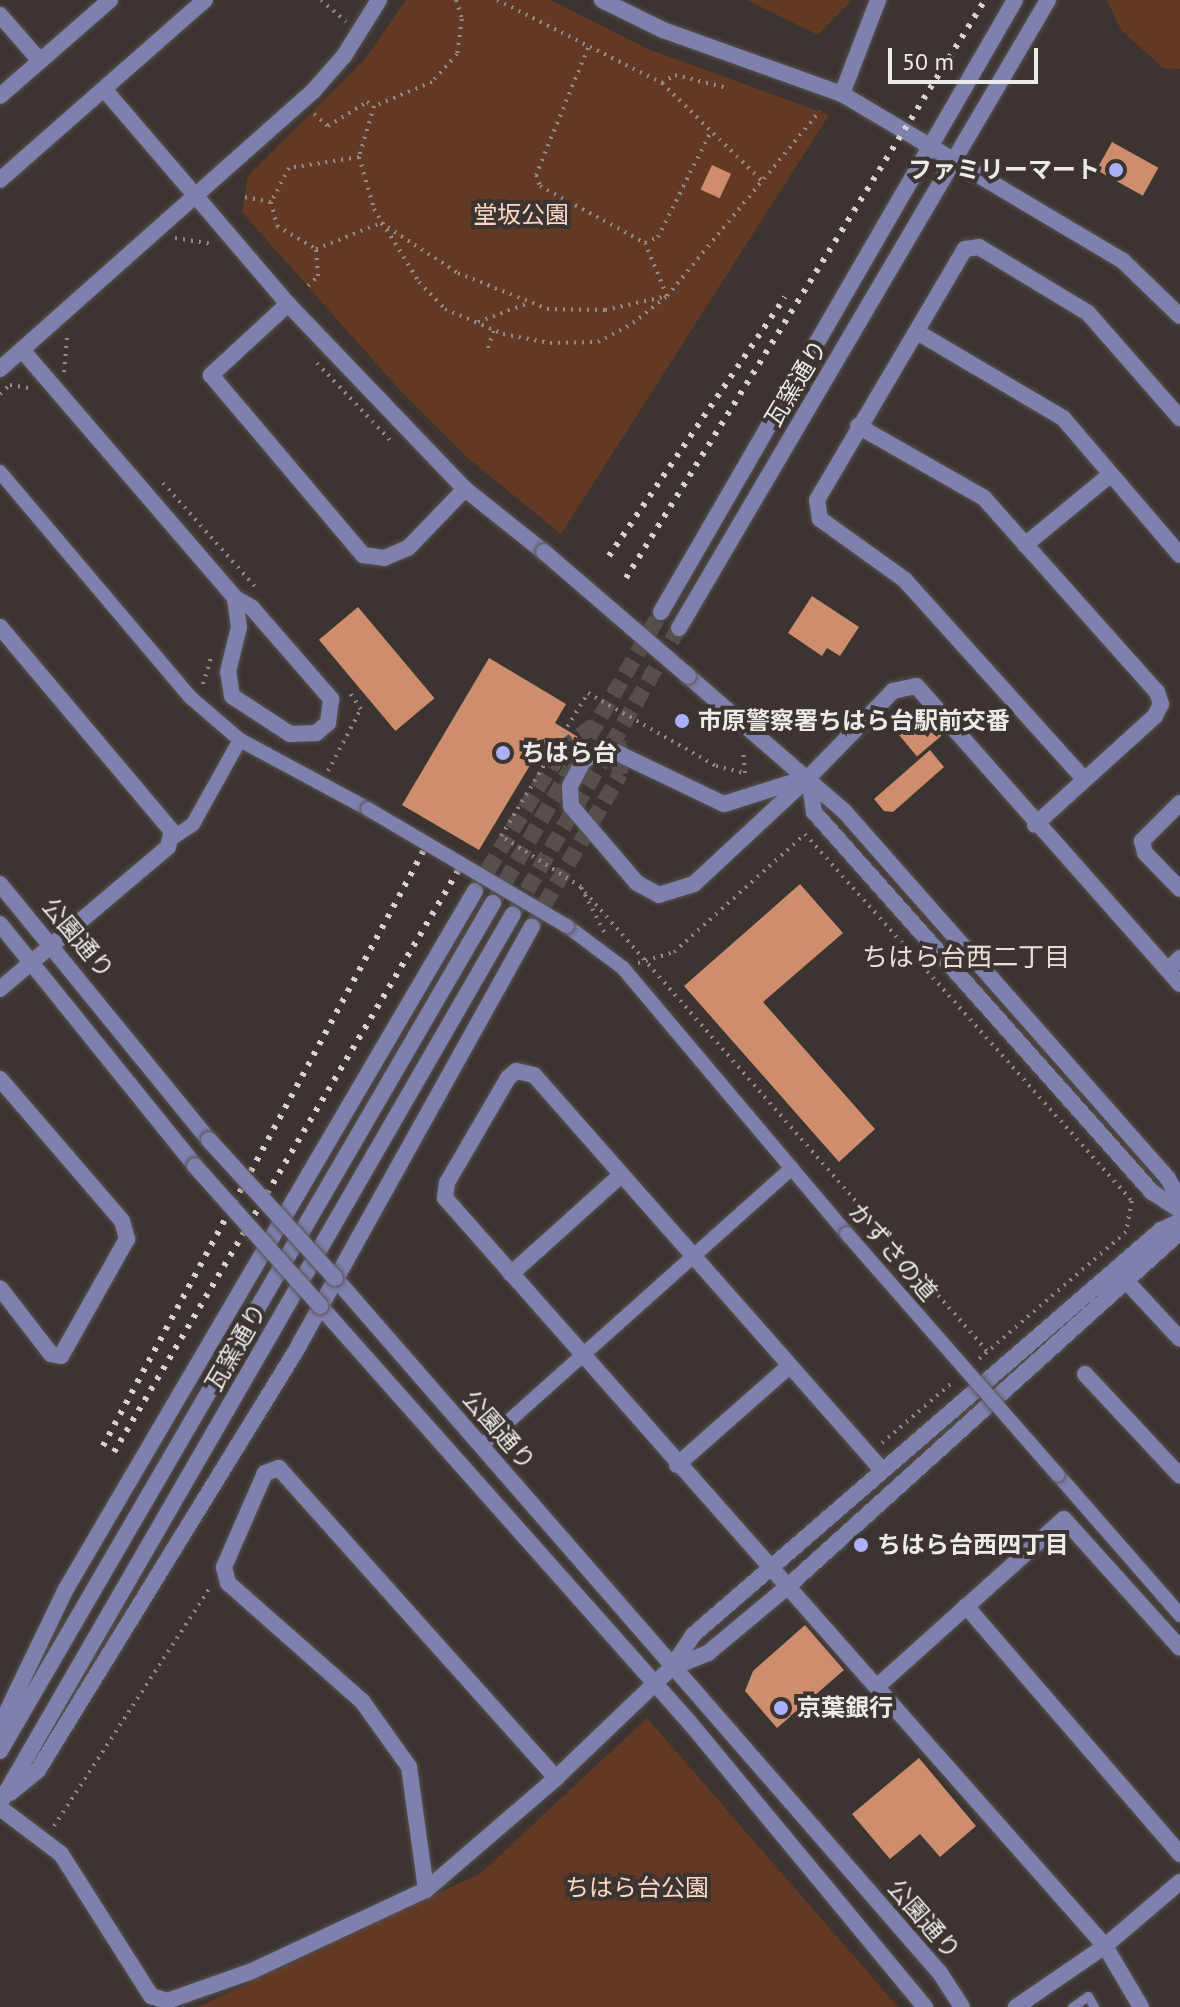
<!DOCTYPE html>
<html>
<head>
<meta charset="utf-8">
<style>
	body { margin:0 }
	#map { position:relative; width:1180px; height:2007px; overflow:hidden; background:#3b3431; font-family:"PT Sans","Noto Sans JP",sans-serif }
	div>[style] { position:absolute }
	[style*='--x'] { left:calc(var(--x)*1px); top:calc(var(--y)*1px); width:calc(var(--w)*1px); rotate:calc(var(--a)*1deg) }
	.green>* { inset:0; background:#643924 }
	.building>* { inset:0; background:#ce8d6d; transform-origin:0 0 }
	.tertiary-tunnel>* { height:16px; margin-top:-8px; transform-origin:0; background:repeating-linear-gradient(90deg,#564f4c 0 16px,transparent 0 24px) }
	.path>* { height:4px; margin-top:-2px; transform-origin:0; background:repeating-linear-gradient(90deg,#918c89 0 2px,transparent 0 8px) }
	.roads { filter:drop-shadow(0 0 2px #58514e) drop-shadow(0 0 2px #58514e) }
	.service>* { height:9px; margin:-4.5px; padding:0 4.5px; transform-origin:4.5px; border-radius:4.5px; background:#7e80ae }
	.pedestrian>* { height:14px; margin:-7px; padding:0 7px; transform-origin:7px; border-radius:7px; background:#7e80ae }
	.minor>* { height:16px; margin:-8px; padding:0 8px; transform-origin:8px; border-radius:8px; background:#7e80ae }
	.tertiary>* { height:16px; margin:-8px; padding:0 8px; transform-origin:8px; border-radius:8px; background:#7e80ae }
	.rail>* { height:6px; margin-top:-3px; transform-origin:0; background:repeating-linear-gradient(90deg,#d8d3d1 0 4px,transparent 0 12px) }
	.bridges { filter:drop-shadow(0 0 2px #58514e) drop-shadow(0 0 2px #58514e) }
	.pedestrian-bridge>* { height:14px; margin:-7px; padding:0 7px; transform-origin:7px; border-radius:7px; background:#7e80ae }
	.tertiary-bridge>* { height:16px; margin:-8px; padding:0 8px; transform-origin:8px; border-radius:8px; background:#7e80ae }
	.dots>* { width:22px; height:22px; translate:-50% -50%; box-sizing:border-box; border:4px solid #3b3431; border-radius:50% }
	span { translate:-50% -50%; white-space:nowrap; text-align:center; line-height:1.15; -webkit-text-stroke:8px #3b3431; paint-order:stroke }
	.poi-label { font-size:24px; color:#eeeae8; font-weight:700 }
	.right { translate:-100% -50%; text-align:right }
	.left { translate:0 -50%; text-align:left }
	.park-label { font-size:24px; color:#fdd7c5 }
	.street-label { font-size:24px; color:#eeeae8 }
	.neighbourhood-label { font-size:26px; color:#e8dfdb }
	.scale { position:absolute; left:888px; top:48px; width:150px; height:36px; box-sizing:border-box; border:4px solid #eeeae8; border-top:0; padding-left:10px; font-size:24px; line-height:28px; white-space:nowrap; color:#eeeae8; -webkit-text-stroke:6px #3b3431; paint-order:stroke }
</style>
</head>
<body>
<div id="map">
	<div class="green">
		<i style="clip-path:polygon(406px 0,551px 0,648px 49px,829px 115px,561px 534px,469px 459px,397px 387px,242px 212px,248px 176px,365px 59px)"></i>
		<i style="clip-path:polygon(747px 0,852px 0,818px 35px)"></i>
		<i style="clip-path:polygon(1107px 0,1180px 0,1180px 69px,1163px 68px,1121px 30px)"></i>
		<i style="clip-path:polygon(647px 1718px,898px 2007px,198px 2007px,481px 1873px)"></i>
	</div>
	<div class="building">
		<i style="left:1112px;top:142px;width:53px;height:32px;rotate:29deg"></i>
		<i style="left:712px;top:165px;width:21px;height:27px;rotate:25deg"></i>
		<i style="clip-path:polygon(812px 596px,859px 627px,840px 656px,827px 648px,822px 656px,788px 633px)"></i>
		<i style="left:358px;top:607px;width:119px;height:51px;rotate:50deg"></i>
		<i style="clip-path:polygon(489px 658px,566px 704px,555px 723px,578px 737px,558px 771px,535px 757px,479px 850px,402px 805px)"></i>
		<i style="left:919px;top:709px;width:35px;height:32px;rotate:50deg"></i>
		<i style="clip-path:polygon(930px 750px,944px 767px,893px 812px,884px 811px,874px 799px)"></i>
		<i style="clip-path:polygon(800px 884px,843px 933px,763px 1002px,875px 1129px,839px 1162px,684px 986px)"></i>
		<i style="clip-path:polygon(805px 1625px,844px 1670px,777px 1728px,745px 1691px,753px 1671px)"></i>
		<i style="clip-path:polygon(919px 1758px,976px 1826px,940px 1857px,920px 1834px,890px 1859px,852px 1814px)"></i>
	</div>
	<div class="tertiary-tunnel">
		<i style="--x:475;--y:891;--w:165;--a:-58.6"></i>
		<i style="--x:561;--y:750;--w:41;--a:-37.1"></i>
		<i style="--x:493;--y:903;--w:336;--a:-60"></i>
		<i style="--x:515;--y:911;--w:327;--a:-59.9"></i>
		<i style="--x:532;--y:926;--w:176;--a:-59.9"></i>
		<i style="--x:620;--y:774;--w:33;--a:-93"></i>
	</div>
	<div class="path">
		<i style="--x:321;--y:0;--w:33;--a:41"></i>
		<i style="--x:456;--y:0;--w:20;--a:72"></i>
		<i style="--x:462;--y:19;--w:35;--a:98"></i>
		<i style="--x:457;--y:54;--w:38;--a:132"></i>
		<i style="--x:432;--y:82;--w:63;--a:157.5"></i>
		<i style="--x:374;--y:106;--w:53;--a:106.4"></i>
		<i style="--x:359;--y:157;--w:54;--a:73.9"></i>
		<i style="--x:374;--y:209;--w:86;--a:58.3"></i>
		<i style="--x:419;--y:282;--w:37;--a:46"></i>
		<i style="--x:445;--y:309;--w:63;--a:23.3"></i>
		<i style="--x:503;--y:334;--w:48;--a:10.8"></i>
		<i style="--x:550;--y:343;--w:48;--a:-1.2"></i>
		<i style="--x:598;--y:342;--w:40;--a:-28"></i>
		<i style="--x:633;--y:323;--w:43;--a:-38.5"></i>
		<i style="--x:667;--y:296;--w:240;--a:-50.4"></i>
		<i style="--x:497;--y:0;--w:185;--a:26.7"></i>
		<i style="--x:662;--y:83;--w:140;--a:44.4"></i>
		<i style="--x:588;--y:48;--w:137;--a:112.3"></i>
		<i style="--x:536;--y:175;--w:12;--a:70"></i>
		<i style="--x:540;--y:186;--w:119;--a:28.5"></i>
		<i style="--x:645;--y:243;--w:14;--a:-25"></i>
		<i style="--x:658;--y:237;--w:119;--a:-63.4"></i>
		<i style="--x:662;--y:83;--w:15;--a:-32"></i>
		<i style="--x:675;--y:75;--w:54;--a:14"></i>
		<i style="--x:314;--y:114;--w:18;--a:41"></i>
		<i style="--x:328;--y:126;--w:46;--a:-31.6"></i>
		<i style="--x:367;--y:102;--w:8;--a:30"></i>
		<i style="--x:359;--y:157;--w:71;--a:171.1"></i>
		<i style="--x:289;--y:168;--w:38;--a:118"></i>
		<i style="--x:271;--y:202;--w:25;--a:76"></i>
		<i style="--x:277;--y:226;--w:45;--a:30.5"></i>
		<i style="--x:316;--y:249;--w:70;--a:-21.8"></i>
		<i style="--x:381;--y:223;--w:92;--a:33"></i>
		<i style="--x:458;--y:273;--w:96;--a:22"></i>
		<i style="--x:547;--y:309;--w:58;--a:1"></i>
		<i style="--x:605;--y:310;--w:64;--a:-12.7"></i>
		<i style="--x:667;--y:296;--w:57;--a:-112.5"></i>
		<i style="--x:245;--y:197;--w:26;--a:11"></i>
		<i style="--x:175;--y:238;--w:38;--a:9"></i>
		<i style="--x:308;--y:286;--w:14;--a:-45"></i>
		<i style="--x:318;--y:276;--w:27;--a:-94"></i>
		<i style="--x:478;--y:322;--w:51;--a:-20.6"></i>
		<i style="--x:488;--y:348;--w:19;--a:-72"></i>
		<i style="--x:317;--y:363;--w:110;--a:46.5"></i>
		<i style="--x:64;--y:372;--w:38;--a:-85"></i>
		<i style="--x:0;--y:394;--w:13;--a:-42"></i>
		<i style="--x:10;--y:385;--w:20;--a:9"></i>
		<i style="--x:163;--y:483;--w:143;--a:48.4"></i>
		<i style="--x:203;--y:684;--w:30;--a:-73"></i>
		<i style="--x:328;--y:771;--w:70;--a:-62"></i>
		<i style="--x:361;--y:709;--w:24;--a:-125"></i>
		<i style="--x:585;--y:892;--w:612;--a:48.78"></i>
		<i style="--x:604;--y:932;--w:51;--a:-117.1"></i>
		<i style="--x:581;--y:887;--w:95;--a:-147.5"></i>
		<i style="--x:501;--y:836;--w:167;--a:-58.7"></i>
		<i style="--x:588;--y:693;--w:147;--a:29.7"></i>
		<i style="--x:716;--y:766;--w:30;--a:14"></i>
		<i style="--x:745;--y:773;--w:24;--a:-95"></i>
		<i style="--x:638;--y:963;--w:38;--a:-17"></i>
		<i style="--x:674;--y:952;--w:176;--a:-42"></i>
		<i style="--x:805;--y:834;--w:492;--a:48.3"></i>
		<i style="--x:1132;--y:1201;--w:32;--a:101"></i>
		<i style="--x:1126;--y:1232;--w:194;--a:139.2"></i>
		<i style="--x:882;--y:1443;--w:95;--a:-40.7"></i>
		<i style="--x:54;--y:1826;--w:287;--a:-56.8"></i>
	</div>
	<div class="roads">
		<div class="service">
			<i style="--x:1072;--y:2007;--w:19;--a:-35"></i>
			<i style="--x:1088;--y:1996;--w:13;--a:61"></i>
		</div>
		<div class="pedestrian">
			<i style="--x:0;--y:472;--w:294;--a:49.8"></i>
			<i style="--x:190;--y:697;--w:66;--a:40.7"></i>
			<i style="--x:240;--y:740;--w:145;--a:28.3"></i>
			<i style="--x:171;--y:839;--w:27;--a:-34"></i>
			<i style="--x:193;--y:824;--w:96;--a:-60.8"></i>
			<i style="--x:567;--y:926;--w:70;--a:36.9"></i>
			<i style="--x:623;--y:968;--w:348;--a:49.9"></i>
			<i style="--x:481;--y:1446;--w:417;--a:-41.8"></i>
			<i style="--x:1058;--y:1475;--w:186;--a:48.9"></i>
		</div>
		<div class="minor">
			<i style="--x:0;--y:15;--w:61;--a:49"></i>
			<i style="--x:104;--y:89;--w:138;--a:49.4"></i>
			<i style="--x:842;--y:94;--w:101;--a:-69"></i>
			<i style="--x:0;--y:96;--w:146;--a:-41.1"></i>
			<i style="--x:0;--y:180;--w:273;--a:-41.3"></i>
			<i style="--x:917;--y:332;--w:169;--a:30.5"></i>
			<i style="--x:1063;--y:418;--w:180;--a:49.5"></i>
			<i style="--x:858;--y:426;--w:145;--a:29.7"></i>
			<i style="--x:984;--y:498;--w:260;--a:48.3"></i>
			<i style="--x:1157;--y:692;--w:13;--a:72"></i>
			<i style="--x:1161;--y:704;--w:13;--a:117"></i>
			<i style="--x:1155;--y:716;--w:162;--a:137.8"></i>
			<i style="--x:1025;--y:545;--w:110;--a:-39.5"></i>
			<i style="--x:235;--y:598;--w:20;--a:30"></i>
			<i style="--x:252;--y:608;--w:121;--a:49"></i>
			<i style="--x:331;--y:699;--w:24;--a:97"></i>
			<i style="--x:328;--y:723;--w:16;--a:140"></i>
			<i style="--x:316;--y:733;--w:26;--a:178"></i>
			<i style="--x:290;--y:734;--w:69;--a:-146.8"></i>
			<i style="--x:232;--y:696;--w:24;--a:-99"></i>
			<i style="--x:228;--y:672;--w:46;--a:-76.3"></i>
			<i style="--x:239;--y:627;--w:29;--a:-98"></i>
			<i style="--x:0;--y:627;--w:267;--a:49.9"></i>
			<i style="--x:172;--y:831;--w:16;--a:104"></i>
			<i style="--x:168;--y:847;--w:220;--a:139.8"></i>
			<i style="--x:609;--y:749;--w:127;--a:25.6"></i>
			<i style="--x:724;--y:804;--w:89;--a:-17.6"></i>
			<i style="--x:809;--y:777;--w:157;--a:137.1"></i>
			<i style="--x:694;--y:884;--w:37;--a:163"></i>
			<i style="--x:659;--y:895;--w:25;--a:-151"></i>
			<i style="--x:637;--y:883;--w:101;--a:-130.6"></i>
			<i style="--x:571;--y:806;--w:20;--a:-93"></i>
			<i style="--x:570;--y:786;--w:30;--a:-62"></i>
			<i style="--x:584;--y:760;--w:27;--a:-24"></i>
			<i style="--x:1084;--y:779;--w:268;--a:-132"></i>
			<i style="--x:905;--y:580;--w:105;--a:-144.3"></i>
			<i style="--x:820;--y:519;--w:19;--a:-99"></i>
			<i style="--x:817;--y:500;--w:291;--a:-59.5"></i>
			<i style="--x:965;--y:249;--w:14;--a:-8"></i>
			<i style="--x:979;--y:247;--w:127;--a:31.2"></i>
			<i style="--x:1088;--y:313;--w:140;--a:48.8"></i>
			<i style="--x:1180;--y:803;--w:54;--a:135"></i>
			<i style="--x:1142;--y:841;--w:12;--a:76"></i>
			<i style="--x:1145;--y:853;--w:50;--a:45.8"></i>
			<i style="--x:1168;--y:970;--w:17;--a:-45"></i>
			<i style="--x:0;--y:1079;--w:187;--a:49.3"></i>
			<i style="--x:122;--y:1221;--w:19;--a:74"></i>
			<i style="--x:127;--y:1239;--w:134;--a:119.4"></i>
			<i style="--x:61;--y:1356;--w:10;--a:-169"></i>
			<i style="--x:51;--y:1354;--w:83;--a:-127.7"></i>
			<i style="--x:511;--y:1274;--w:148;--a:-42"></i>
			<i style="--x:1128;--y:1283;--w:76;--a:47.1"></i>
			<i style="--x:1085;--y:1374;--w:139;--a:47"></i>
			<i style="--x:677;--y:1465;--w:147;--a:-41.4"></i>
			<i style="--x:882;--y:1470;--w:526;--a:-131.38"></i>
			<i style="--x:534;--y:1075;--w:18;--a:-167"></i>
			<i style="--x:516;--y:1071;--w:11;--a:139"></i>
			<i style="--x:508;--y:1078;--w:121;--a:120.2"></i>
			<i style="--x:447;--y:1183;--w:15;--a:98"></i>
			<i style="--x:445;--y:1198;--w:998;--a:48.58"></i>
			<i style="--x:1105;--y:1946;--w:71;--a:59.5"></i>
			<i style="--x:966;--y:1606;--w:328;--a:49.2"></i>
			<i style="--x:880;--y:1684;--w:247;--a:-41.9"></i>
			<i style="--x:1064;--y:1519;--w:173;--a:48"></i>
			<i style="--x:0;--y:1808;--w:76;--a:37"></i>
			<i style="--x:61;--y:1854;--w:168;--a:57.6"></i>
			<i style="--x:151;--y:1996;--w:17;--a:17"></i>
			<i style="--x:167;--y:2001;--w:90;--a:-19.4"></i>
			<i style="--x:252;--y:1971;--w:192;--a:-25"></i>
			<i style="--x:426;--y:1890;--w:172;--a:-40.7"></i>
			<i style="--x:556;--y:1778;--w:416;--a:-131.8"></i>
			<i style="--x:279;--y:1468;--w:15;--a:160"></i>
			<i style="--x:265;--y:1473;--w:103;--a:113.6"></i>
			<i style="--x:224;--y:1567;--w:16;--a:76"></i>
			<i style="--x:228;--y:1583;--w:179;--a:41.4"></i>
			<i style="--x:362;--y:1701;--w:81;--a:54.5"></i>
			<i style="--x:409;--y:1767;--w:124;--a:82.1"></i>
			<i style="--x:1016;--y:2007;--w:108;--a:-34.4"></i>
			<i style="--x:1105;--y:1946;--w:99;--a:-40.5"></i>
		</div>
		<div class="tertiary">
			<i style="--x:602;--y:0;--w:68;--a:26.2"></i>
			<i style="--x:663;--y:30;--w:190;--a:19.7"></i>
			<i style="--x:842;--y:94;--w:327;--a:30.7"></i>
			<i style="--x:1123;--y:261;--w:79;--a:44"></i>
			<i style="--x:194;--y:194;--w:145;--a:49.5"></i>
			<i style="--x:288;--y:304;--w:256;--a:46.3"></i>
			<i style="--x:465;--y:489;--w:101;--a:38.6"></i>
			<i style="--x:288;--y:304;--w:105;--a:137.3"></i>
			<i style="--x:211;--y:375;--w:236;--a:49.8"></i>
			<i style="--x:363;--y:555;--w:21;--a:8"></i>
			<i style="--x:384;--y:558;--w:26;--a:-23"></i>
			<i style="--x:408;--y:548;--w:82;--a:-46"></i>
			<i style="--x:22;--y:350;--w:327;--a:49.3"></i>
			<i style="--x:0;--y:369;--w:420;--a:-41.6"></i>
			<i style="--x:314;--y:90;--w:45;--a:-48.6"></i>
			<i style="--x:344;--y:56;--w:66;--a:-58"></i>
			<i style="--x:661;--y:612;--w:707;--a:-59.95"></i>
			<i style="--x:679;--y:628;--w:728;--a:-59.56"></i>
			<i style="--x:688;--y:676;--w:206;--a:40.9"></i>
			<i style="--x:844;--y:811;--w:490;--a:48.6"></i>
			<i style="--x:1168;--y:1179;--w:24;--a:60"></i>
			<i style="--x:0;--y:884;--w:330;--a:50.8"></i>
			<i style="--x:0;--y:924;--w:311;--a:51.1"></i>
			<i style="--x:1180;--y:984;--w:398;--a:-131.5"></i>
			<i style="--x:916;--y:686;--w:24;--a:168"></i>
			<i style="--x:893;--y:691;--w:120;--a:134.3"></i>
			<i style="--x:809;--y:777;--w:35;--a:82"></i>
			<i style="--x:814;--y:812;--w:509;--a:48.35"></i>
			<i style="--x:1152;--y:1192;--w:33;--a:33"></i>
			<i style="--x:335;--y:1278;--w:921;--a:48.96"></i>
			<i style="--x:940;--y:1973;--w:40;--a:57.1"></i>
			<i style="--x:320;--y:1306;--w:557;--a:48.42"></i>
			<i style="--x:690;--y:1723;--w:369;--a:50.4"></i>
			<i style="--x:671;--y:1668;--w:40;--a:-22"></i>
			<i style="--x:708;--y:1653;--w:102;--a:-39.8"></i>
			<i style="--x:786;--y:1588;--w:531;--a:-42.1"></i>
			<i style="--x:0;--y:1726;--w:152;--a:-64.3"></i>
			<i style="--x:66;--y:1589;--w:809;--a:-59.63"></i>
			<i style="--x:0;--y:1751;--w:981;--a:-59.83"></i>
			<i style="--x:556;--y:1778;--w:159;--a:-43.7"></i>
			<i style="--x:671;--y:1668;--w:40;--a:-56"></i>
			<i style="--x:693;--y:1635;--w:619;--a:-40.87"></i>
			<i style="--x:1161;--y:1230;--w:21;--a:-25"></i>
			<i style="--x:10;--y:1793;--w:36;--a:-39"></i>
			<i style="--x:38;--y:1770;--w:499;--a:-58.4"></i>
			<i style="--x:299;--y:1345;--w:479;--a:-60.9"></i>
			<i style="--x:0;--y:1803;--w:1026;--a:-60.01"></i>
		</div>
	</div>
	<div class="rail">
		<i style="--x:609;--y:556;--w:313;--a:-55.8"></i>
		<i style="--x:626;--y:578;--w:680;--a:-58.16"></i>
		<i style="--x:103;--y:1446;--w:681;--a:-61.7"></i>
		<i style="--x:114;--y:1452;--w:677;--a:-59.38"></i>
	</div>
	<div class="bridges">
		<div class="pedestrian-bridge">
			<i style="--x:368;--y:809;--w:231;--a:30.5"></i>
			<i style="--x:847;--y:1234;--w:320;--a:48.8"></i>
		</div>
		<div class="tertiary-bridge">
			<i style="--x:544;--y:552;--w:190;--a:40.7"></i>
			<i style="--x:209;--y:1140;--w:187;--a:47.6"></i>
			<i style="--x:195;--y:1166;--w:188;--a:48.2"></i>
		</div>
	</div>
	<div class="dots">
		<i style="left:1116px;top:170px;background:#acaffb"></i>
		<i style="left:682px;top:721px;background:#acaffb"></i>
		<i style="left:503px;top:753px;background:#acaffb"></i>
		<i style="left:861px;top:1545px;background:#acaffb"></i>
		<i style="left:781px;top:1708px;background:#acaffb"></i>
	</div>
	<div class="poi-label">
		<span class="right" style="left:1100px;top:170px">ファミリーマート</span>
		<span class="left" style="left:698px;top:721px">市原警察署ちはら台駅前交番</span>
		<span class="left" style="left:521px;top:753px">ちはら台</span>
		<span class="left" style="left:877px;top:1545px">ちはら台西四丁目</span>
		<span class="left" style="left:797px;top:1708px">京葉銀行</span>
	</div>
	<div class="park-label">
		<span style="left:521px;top:215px">堂坂公園</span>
		<span style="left:637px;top:1888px">ちはら台公園</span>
	</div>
	<div class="street-label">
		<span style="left:796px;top:383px;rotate:-59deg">瓦窯通り</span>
		<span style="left:78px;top:938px;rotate:50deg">公園通り</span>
		<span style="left:893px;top:1252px;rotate:49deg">かずさの道</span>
		<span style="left:236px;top:1347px;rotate:-60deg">瓦窯通り</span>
		<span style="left:499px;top:1430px;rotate:49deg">公園通り</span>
		<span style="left:924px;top:1919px;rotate:49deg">公園通り</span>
	</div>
	<div class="neighbourhood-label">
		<span style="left:966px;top:957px">ちはら台西二丁目</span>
	</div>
	<div class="scale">50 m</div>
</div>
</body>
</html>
